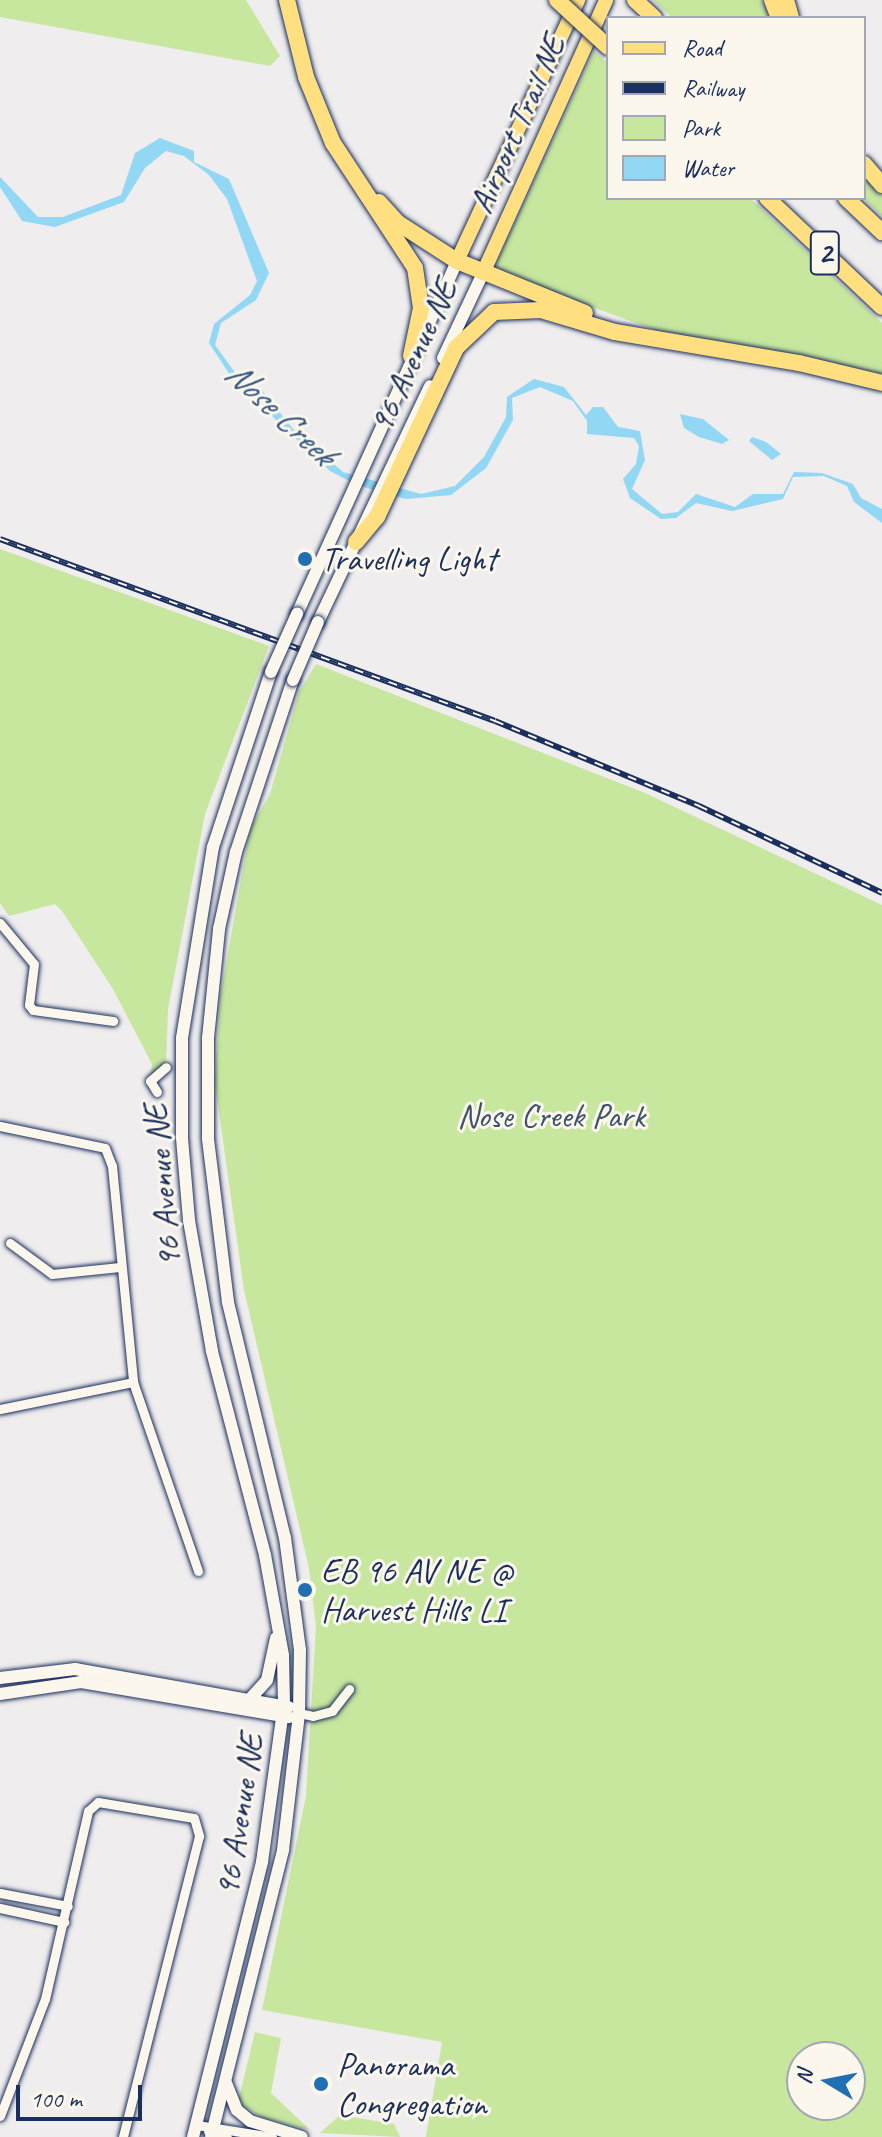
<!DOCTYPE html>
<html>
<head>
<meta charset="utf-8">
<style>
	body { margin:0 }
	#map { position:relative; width:882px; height:2137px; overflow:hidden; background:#efedee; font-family:Caveat,sans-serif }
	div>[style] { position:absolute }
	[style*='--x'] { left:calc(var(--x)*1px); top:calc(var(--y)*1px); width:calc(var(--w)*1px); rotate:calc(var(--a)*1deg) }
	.green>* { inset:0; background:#c7e69e }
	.water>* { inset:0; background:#92d7f3 }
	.roads { filter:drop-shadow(0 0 2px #1b2f5e) drop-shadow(0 0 2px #1b2f5e) }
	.street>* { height:9px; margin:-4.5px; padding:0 4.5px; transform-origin:4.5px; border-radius:4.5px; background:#fbf7ec }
	.secondary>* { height:12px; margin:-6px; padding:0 6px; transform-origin:6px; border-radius:6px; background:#fbf7ec }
	.primary>* { height:14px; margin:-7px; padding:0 7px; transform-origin:7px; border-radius:7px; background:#ffdf80 }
	.highway>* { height:16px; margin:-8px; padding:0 8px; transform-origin:8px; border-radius:8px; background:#ffdf80 }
	.rail>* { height:6px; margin-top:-3px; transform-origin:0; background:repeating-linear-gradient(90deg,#fbf7ec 0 9px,#1b2f5e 0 18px); box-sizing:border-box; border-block:2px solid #1b2f5e }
	.bridges { filter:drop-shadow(0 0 2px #1b2f5e) drop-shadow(0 0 2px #1b2f5e) }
	.secondary-bridge>* { height:12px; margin:-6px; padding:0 6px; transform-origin:6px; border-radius:6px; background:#fbf7ec }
	.highway-bridge>* { height:16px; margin:-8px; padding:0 8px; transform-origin:8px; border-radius:8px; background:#ffdf80 }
	.dots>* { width:22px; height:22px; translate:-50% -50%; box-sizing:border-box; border:4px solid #fbf7ec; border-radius:50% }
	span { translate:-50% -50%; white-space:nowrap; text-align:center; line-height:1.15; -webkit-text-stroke:6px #fbf7ec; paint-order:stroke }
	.shield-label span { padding:2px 6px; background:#fbf7ec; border:2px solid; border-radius:6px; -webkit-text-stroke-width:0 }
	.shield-label { font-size:32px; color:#1b2f5e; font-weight:700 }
	.street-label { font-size:34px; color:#1b2f5e }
	.poi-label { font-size:34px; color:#1b2f5e }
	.left { translate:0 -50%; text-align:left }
	.park-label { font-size:34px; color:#3d546b }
	.water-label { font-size:36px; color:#395983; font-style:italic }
	.legend { position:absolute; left:606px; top:16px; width:260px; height:184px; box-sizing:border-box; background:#fbf7ec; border:2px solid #a1a7b3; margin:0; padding:10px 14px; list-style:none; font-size:24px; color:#1b2f5e }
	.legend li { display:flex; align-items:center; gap:16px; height:40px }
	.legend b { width:40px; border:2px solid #a1a7b3 }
	.north { position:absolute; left:786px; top:2041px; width:80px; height:80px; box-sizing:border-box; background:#fbf7ec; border:2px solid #a1a7b3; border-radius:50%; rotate:280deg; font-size:22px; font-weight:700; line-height:32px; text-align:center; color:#1b2f5e }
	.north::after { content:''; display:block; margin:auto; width:28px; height:36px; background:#1f6fb2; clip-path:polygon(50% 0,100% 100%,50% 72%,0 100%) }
	.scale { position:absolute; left:16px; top:2085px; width:126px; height:36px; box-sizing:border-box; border:4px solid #1b2f5e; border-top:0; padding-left:10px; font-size:24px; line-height:28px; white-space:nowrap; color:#1b2f5e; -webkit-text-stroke:6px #fbf7ec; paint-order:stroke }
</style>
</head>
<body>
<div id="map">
	<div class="green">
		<i style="clip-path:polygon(0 0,246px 0,280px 56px,270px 66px,0 17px)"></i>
		<i style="clip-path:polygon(653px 0,762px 0,769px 18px,672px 18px)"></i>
		<i style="clip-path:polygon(594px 51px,608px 63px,608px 198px,750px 198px,882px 323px,882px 378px,675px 337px,520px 281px,495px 266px)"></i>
		<i style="clip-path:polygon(864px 176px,882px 196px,882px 216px,863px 198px)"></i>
		<i style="clip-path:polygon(0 549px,269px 646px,205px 814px,168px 1009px,166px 1067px,150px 1081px,152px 1064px,113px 989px,62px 911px,55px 904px,9px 916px,0 903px)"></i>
		<i style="clip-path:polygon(evenodd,316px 664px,645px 793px,882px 905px,882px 2137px,426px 2137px,442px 2042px,262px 2010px,306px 1796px,316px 1626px,309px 1568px,244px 1290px,215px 1084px,220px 998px,250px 829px,270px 794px,299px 692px,316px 664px,802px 2057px,850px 2057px,850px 2105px,802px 2105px,802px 2057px)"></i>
		<i style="clip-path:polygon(255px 2032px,281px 2038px,271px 2093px,310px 2130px,262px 2118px,238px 2102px)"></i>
		<i style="clip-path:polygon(340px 2115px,394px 2124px,400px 2137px,320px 2133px)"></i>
	</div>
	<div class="water">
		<i style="clip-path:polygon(160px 138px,194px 151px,194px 162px,229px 179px,269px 273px,256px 300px,221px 323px,215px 345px,236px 374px,262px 390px,293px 429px,343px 472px,421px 494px,455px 486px,484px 457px,506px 417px,507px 397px,534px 379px,564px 387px,586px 415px,593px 407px,603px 407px,618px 427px,640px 431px,645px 460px,632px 489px,662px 514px,678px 512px,696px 494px,735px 507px,753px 494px,783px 494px,794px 472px,822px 473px,853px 484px,861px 498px,882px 509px,882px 523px,854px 502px,847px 486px,824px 476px,793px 477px,783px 499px,732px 511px,696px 503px,676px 518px,661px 519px,630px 498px,623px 479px,636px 464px,639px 446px,634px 438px,587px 434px,587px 421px,573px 401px,540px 387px,512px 398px,513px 420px,486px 468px,451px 495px,406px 499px,357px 485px,330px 471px,232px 378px,209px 343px,214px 324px,250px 295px,257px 281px,227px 199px,209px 175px,184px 156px,166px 151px,145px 168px,124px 202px,55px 227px,22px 221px,0 187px,0 177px,38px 217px,63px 217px,121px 195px,135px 153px)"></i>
		<i style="clip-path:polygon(680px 414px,703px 419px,729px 440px,722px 444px,699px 437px,684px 428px)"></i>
		<i style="clip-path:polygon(752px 437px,766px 442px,781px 454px,772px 460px,749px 441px)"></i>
	</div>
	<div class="roads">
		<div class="street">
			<i style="--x:0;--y:923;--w:53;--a:50.3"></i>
			<i style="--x:34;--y:964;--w:41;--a:97"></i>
			<i style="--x:29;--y:1005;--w:6;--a:51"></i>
			<i style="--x:33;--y:1010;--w:81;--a:7.8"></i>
			<i style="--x:157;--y:1092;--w:13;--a:-122"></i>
			<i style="--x:150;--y:1081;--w:21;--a:-41"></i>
			<i style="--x:0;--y:1126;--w:107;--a:11.8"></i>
			<i style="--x:105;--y:1148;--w:19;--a:69"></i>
			<i style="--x:112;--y:1166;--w:217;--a:84.4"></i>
			<i style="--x:133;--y:1382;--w:136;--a:168.5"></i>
			<i style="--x:10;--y:1243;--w:52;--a:36.4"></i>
			<i style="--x:52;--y:1274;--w:68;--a:-5.9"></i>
			<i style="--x:133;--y:1382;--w:200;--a:71"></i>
			<i style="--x:299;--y:1713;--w:14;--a:12"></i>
			<i style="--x:313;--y:1716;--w:20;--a:-15"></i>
			<i style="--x:332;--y:1711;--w:28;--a:-52"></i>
			<i style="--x:0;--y:1893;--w:69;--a:10.8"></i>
			<i style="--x:0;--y:1908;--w:66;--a:12.3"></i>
			<i style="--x:0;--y:2116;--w:125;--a:-69"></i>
			<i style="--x:45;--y:1999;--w:193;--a:-77.1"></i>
			<i style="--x:88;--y:1811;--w:13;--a:-42"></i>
			<i style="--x:98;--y:1802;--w:97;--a:9.5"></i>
			<i style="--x:194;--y:1818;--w:19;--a:74"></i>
			<i style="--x:199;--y:1836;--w:310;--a:104.2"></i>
			<i style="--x:197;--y:2125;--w:76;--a:9.1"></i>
			<i style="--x:208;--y:2131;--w:20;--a:18"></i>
		</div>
		<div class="secondary">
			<i style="--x:443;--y:358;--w:94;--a:-64.8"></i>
			<i style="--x:297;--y:614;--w:388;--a:-65.6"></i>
			<i style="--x:318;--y:622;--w:261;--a:-64.6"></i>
			<i style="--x:0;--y:1678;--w:76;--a:-6.8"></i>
			<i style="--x:75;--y:1669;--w:217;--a:10.1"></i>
			<i style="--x:0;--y:1694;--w:82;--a:-8.4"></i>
			<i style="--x:81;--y:1682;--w:211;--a:9.6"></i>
			<i style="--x:250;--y:1699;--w:25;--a:-48"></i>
			<i style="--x:267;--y:1680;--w:43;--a:-77.9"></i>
			<i style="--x:226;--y:2083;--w:29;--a:68"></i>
			<i style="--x:237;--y:2110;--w:17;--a:40"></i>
			<i style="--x:250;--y:2121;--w:54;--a:17.1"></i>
			<i style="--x:193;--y:2137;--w:284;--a:-75.9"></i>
			<i style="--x:262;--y:1862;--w:160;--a:-82.1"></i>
			<i style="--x:284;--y:1704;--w:49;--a:-91.2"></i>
			<i style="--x:283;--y:1655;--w:102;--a:-100.2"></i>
			<i style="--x:265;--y:1555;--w:211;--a:-104.6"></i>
			<i style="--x:212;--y:1351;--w:133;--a:-100"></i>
			<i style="--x:189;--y:1220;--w:82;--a:-94.9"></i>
			<i style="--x:182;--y:1138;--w:100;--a:-90"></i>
			<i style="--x:182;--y:1038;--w:193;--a:-80.8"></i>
			<i style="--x:213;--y:847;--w:184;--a:-71.7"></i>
			<i style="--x:211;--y:2137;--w:296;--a:-75.9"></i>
			<i style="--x:283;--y:1850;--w:138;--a:-83.3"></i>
			<i style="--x:299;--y:1713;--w:63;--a:-89.1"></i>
			<i style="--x:300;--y:1650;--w:113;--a:-97.6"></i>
			<i style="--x:285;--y:1538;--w:243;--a:-103.6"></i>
			<i style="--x:228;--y:1302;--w:165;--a:-97"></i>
			<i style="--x:208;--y:1138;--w:100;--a:-90"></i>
			<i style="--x:208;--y:1038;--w:110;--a:-84.2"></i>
			<i style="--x:219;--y:929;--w:79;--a:-77.6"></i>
			<i style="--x:236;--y:852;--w:181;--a:-71.7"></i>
		</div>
		<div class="primary">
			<i style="--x:457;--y:261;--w:288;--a:-65.1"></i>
			<i style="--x:483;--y:273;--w:299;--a:-65.7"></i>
		</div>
		<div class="highway">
			<i style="--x:287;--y:0;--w:79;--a:76.1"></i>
			<i style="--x:306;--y:77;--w:71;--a:67.8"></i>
			<i style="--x:333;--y:143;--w:149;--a:56.7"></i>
			<i style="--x:415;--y:268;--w:40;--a:81.5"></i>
			<i style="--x:421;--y:308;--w:49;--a:101.8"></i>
			<i style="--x:635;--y:0;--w:26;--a:43"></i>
			<i style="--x:772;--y:0;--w:19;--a:69"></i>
			<i style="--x:786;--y:0;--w:19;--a:74"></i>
			<i style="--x:864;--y:164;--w:28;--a:49"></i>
			<i style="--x:767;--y:198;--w:158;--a:43.5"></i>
			<i style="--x:846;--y:198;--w:50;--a:43.4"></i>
			<i style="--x:379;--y:202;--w:28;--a:48"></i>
			<i style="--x:398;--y:223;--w:70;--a:32.8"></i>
			<i style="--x:457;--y:261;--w:138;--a:22.1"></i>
			<i style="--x:356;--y:542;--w:33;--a:-50"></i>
			<i style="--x:377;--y:517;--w:187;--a:-64.9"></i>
			<i style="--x:456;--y:348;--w:52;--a:-43.5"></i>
			<i style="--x:494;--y:312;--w:47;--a:-2.4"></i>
			<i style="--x:541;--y:310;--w:77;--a:16.6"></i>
			<i style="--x:615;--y:332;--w:187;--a:9.6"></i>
			<i style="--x:799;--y:363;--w:85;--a:13.5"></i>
		</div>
	</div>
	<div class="rail">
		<i style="--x:0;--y:539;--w:527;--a:20.19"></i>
		<i style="--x:495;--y:721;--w:221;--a:22.6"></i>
		<i style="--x:699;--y:806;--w:203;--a:25.4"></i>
	</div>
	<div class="bridges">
		<div class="secondary-bridge">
			<i style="--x:271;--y:672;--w:64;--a:-65.9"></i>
			<i style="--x:293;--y:680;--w:63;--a:-66.7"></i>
		</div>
		<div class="highway-bridge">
			<i style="--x:557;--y:0;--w:69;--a:42.7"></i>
		</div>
	</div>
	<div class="dots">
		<i style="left:305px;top:559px;background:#1f6fb2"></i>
		<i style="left:305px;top:1590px;background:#1f6fb2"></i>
		<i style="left:321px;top:2084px;background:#1f6fb2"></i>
	</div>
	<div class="shield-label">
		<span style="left:825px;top:253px">2</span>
	</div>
	<div class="street-label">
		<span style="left:517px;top:124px;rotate:-66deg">Airport Trail NE</span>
		<span style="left:413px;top:356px;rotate:-65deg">96 Avenue NE</span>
		<span style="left:162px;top:1186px;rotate:-95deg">96 Avenue NE</span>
		<span style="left:239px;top:1815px;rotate:-81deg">96 Avenue NE</span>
	</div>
	<div class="poi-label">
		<span class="left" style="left:321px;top:559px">Travelling Light</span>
		<span class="left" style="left:321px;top:1590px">EB 96 AV NE @<br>Harvest Hills LI</span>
		<span class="left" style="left:337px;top:2084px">Panorama<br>Congregation</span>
	</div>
	<div class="park-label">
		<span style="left:551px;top:1116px">Nose Creek Park</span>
	</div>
	<div class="water-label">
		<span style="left:280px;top:413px;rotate:43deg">Nose Creek</span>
	</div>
	<ul class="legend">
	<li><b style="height:10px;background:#ffdf80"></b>Road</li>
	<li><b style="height:10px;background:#1b2f5e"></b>Railway</li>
	<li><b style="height:22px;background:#c7e69e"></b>Park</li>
	<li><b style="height:22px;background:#92d7f3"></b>Water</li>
	</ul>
	<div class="north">N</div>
	<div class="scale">100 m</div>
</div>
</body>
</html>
